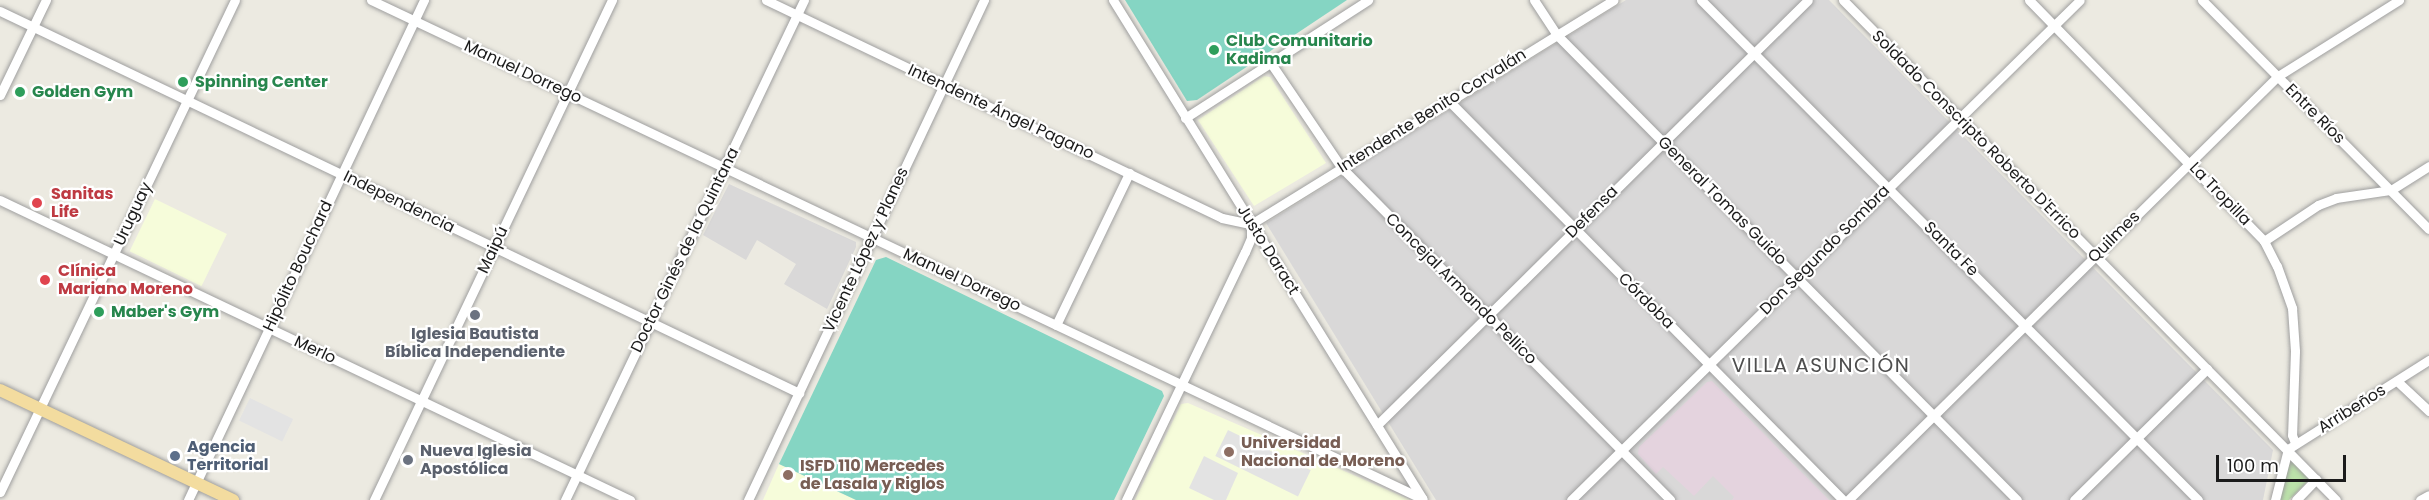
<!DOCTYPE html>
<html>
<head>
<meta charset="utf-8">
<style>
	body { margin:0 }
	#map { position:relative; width:2429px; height:500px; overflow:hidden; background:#eceae1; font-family:Poppins,sans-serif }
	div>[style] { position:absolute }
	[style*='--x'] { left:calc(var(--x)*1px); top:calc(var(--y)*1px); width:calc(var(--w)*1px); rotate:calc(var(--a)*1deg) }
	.residential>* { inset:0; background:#d9d8d8 }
	.industrial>* { inset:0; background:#e4d3de }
	.education>* { inset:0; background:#f6fcda; transform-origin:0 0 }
	.grass>* { inset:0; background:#bce2aa }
	.pitch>* { inset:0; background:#85d5c3 }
	.parking>* { inset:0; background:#e3e3e3; transform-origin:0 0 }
	.roads { filter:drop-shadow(0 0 2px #9f9f9f) drop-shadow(0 0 2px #9f9f9f) }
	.minor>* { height:9px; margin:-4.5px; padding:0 4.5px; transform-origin:4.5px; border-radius:4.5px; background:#fff }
	.major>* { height:12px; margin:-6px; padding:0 6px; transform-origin:6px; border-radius:6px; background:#f3dc9f }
	.dots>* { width:16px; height:16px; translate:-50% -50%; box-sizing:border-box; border:3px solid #fff; border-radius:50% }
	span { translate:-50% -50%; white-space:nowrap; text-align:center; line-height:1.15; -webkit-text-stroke:4.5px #fff; paint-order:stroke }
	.leisure-label { font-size:16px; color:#27864d; font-weight:700 }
	.left { translate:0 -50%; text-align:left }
	.street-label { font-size:16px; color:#1b1b1b }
	.health-label { font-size:16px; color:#be3a42; font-weight:700 }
	.worship-label { font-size:16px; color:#5b616d; font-weight:700 }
	.education-label { font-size:16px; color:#785e54; font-weight:700 }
	.service-label { font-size:16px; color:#4e5e75; font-weight:700 }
	.quarter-label { font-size:20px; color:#4e4e4e; letter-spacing:1.5px }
	.scale { position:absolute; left:2216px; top:455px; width:130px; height:27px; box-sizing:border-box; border:3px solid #1b1b1b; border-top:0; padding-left:8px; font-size:18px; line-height:21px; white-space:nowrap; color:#1b1b1b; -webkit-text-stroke:4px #fff; paint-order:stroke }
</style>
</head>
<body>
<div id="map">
	<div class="residential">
		<i style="clip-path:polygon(1626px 0,1829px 0,2273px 450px,2263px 500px,1436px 500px,1266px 223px)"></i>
		<i style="clip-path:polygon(729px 184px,856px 242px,856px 247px,827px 309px,784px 284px,796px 264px,757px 240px,746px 260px,703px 235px)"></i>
	</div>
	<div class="industrial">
		<i style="clip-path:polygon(1712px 381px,1829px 500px,1732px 500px,1734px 497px,1713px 476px,1694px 496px,1663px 467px,1656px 474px,1638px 454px,1639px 447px,1707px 382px)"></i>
	</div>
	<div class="education">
		<i style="clip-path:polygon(1264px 76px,1270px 77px,1326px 163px,1254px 206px,1198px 120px)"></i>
		<i style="left:155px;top:199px;width:80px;height:58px;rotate:26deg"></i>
		<i style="clip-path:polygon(1188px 403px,1411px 500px,1135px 500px,1181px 404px)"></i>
		<i style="clip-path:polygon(779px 464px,856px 500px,763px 500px)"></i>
	</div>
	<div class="grass">
		<i style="clip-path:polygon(2289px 455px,2312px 477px,2289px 500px,2280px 500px)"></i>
	</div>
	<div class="pitch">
		<i style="clip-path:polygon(1125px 0,1347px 0,1197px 100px,1187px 101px)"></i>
		<i style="clip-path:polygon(886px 257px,1162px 391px,1164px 396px,1114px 500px,856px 500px,779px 464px,876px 260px)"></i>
	</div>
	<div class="parking">
		<i style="left:250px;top:398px;width:48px;height:25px;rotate:26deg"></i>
		<i style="left:1228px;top:430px;width:92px;height:29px;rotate:26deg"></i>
		<i style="clip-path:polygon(1204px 456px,1238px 473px,1226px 500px,1214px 500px,1189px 488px)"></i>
	</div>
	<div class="roads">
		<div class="minor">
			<i style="--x:371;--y:0;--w:1164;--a:25.38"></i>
			<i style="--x:766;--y:0;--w:505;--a:25.55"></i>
			<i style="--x:1222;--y:218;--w:30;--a:12"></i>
			<i style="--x:1251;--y:224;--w:426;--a:-31.7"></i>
			<i style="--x:1113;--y:0;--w:586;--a:58.18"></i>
			<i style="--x:1534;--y:0;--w:42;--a:56.7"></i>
			<i style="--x:1557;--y:35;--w:654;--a:45.31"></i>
			<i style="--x:1701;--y:0;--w:705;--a:45.17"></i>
			<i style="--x:1843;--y:0;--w:702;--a:45.4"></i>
			<i style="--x:2029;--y:0;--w:337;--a:45.7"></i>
			<i style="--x:2264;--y:241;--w:28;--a:63"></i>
			<i style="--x:2277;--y:266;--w:45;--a:70.3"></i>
			<i style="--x:2292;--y:308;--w:43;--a:86"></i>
			<i style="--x:2295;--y:351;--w:84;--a:92"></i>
			<i style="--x:2292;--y:435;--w:9;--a:69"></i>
			<i style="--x:2202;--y:0;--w:322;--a:45.3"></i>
			<i style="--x:0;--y:11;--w:886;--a:25.55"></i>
			<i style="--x:1270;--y:62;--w:127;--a:55.9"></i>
			<i style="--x:1341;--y:167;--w:468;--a:45.3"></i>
			<i style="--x:0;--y:95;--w:106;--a:-64.2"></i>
			<i style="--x:1449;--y:101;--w:561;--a:45.36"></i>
			<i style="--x:1185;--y:118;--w:218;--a:-32.8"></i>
			<i style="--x:0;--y:200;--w:698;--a:25.46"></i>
			<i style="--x:2264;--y:241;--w:65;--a:-33.7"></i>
			<i style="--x:2318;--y:205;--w:19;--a:-21"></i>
			<i style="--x:2336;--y:198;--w:56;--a:-8.3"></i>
			<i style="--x:2391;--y:190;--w:45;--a:-32.3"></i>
			<i style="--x:1056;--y:325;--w:169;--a:-64.3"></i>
			<i style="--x:2397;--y:381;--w:44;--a:43.2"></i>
			<i style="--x:1377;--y:425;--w:605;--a:-44.6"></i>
			<i style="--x:0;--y:492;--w:545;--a:-64.47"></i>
			<i style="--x:188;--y:500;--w:553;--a:-64.73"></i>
			<i style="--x:374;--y:500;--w:554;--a:-64.55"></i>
			<i style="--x:565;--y:500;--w:554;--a:-64.45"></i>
			<i style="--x:748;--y:500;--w:553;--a:-64.73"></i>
			<i style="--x:1126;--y:500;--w:275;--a:-64.4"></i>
			<i style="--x:1245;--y:252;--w:15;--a:-67"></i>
			<i style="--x:1251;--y:238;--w:14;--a:-90"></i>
			<i style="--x:1571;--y:500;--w:713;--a:-44.49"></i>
			<i style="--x:1848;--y:500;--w:604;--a:-44.6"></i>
			<i style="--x:2278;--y:76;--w:143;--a:-32.1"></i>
			<i style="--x:2074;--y:500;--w:187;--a:-44.6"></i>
			<i style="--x:2275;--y:500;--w:53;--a:-75.7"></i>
			<i style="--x:2288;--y:449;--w:167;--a:-32.3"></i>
			<i style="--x:2296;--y:500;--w:29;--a:-46"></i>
			<i style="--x:2420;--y:500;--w:10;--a:-29"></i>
		</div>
		<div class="major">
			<i style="--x:0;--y:390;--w:258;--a:25.3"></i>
		</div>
	</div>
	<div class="dots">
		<i style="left:1214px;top:50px;background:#2e9e5b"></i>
		<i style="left:183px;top:82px;background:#2e9e5b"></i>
		<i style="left:20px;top:92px;background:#2e9e5b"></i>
		<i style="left:37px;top:203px;background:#e0444e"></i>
		<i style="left:45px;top:280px;background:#e0444e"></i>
		<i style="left:99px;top:312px;background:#2e9e5b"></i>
		<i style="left:475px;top:315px;background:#6b7280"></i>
		<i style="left:1229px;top:452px;background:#8d6e63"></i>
		<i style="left:175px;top:456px;background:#5c6f8a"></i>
		<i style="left:408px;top:460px;background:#6b7280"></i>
		<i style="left:788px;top:475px;background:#8d6e63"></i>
	</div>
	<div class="leisure-label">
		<span class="left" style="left:1226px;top:50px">Club Comunitario<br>Kadima</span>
		<span class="left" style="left:195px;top:82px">Spinning Center</span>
		<span class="left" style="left:32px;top:92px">Golden Gym</span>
		<span class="left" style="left:111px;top:312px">Maber's Gym</span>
	</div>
	<div class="street-label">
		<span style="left:523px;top:72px;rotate:25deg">Manuel Dorrego</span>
		<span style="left:1432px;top:111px;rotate:-32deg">Intendente Benito Corvalán</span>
		<span style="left:1001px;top:112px;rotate:25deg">Intendente Ángel Pagano</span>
		<span style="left:2315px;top:114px;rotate:45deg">Entre Ríos</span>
		<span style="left:1976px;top:135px;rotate:45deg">Soldado Conscripto Roberto D'Errico</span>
		<span style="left:2220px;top:194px;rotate:46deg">La Tropilla</span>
		<span style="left:1722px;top:201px;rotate:45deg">General Tomas Guido</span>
		<span style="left:399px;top:202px;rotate:26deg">Independencia</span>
		<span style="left:1592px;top:212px;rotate:-45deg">Defensa</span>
		<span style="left:133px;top:214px;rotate:-65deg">Uruguay</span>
		<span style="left:2114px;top:237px;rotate:-45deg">Quilmes</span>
		<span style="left:1951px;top:249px;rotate:45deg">Santa Fe</span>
		<span style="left:493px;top:250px;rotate:-65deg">Maipú</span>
		<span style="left:685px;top:250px;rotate:-64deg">Doctor Ginés de la Quintana</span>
		<span style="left:866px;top:250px;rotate:-65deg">Vicente López y Planes</span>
		<span style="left:1268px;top:250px;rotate:58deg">Justo Daract</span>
		<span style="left:1825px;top:250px;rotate:-45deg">Don Segundo Sombra</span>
		<span style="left:298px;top:266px;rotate:-65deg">Hipólito Bouchard</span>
		<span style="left:962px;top:280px;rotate:25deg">Manuel Dorrego</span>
		<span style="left:1461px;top:289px;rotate:45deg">Concejal Armando Pellico</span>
		<span style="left:1646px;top:301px;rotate:45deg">Córdoba</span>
		<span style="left:315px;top:350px;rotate:25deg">Merlo</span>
		<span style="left:2352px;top:409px;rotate:-32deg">Arribeños</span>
	</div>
	<div class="health-label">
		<span class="left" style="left:51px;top:203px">Sanitas<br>Life</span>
		<span class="left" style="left:58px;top:280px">Clínica<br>Mariano Moreno</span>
	</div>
	<div class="worship-label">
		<span style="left:475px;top:343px">Iglesia Bautista<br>Bíblica Independiente</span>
		<span class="left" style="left:420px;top:460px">Nueva Iglesia<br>Apostólica</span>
	</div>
	<div class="education-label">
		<span class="left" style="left:1241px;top:452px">Universidad<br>Nacional de Moreno</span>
		<span class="left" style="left:800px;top:475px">ISFD 110 Mercedes<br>de Lasala y Riglos</span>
	</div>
	<div class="service-label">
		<span class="left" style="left:187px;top:456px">Agencia<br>Territorial</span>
	</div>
	<div class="quarter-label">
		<span style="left:1821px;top:365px">VILLA ASUNCIÓN</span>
	</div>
	<div class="scale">100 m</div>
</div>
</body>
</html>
